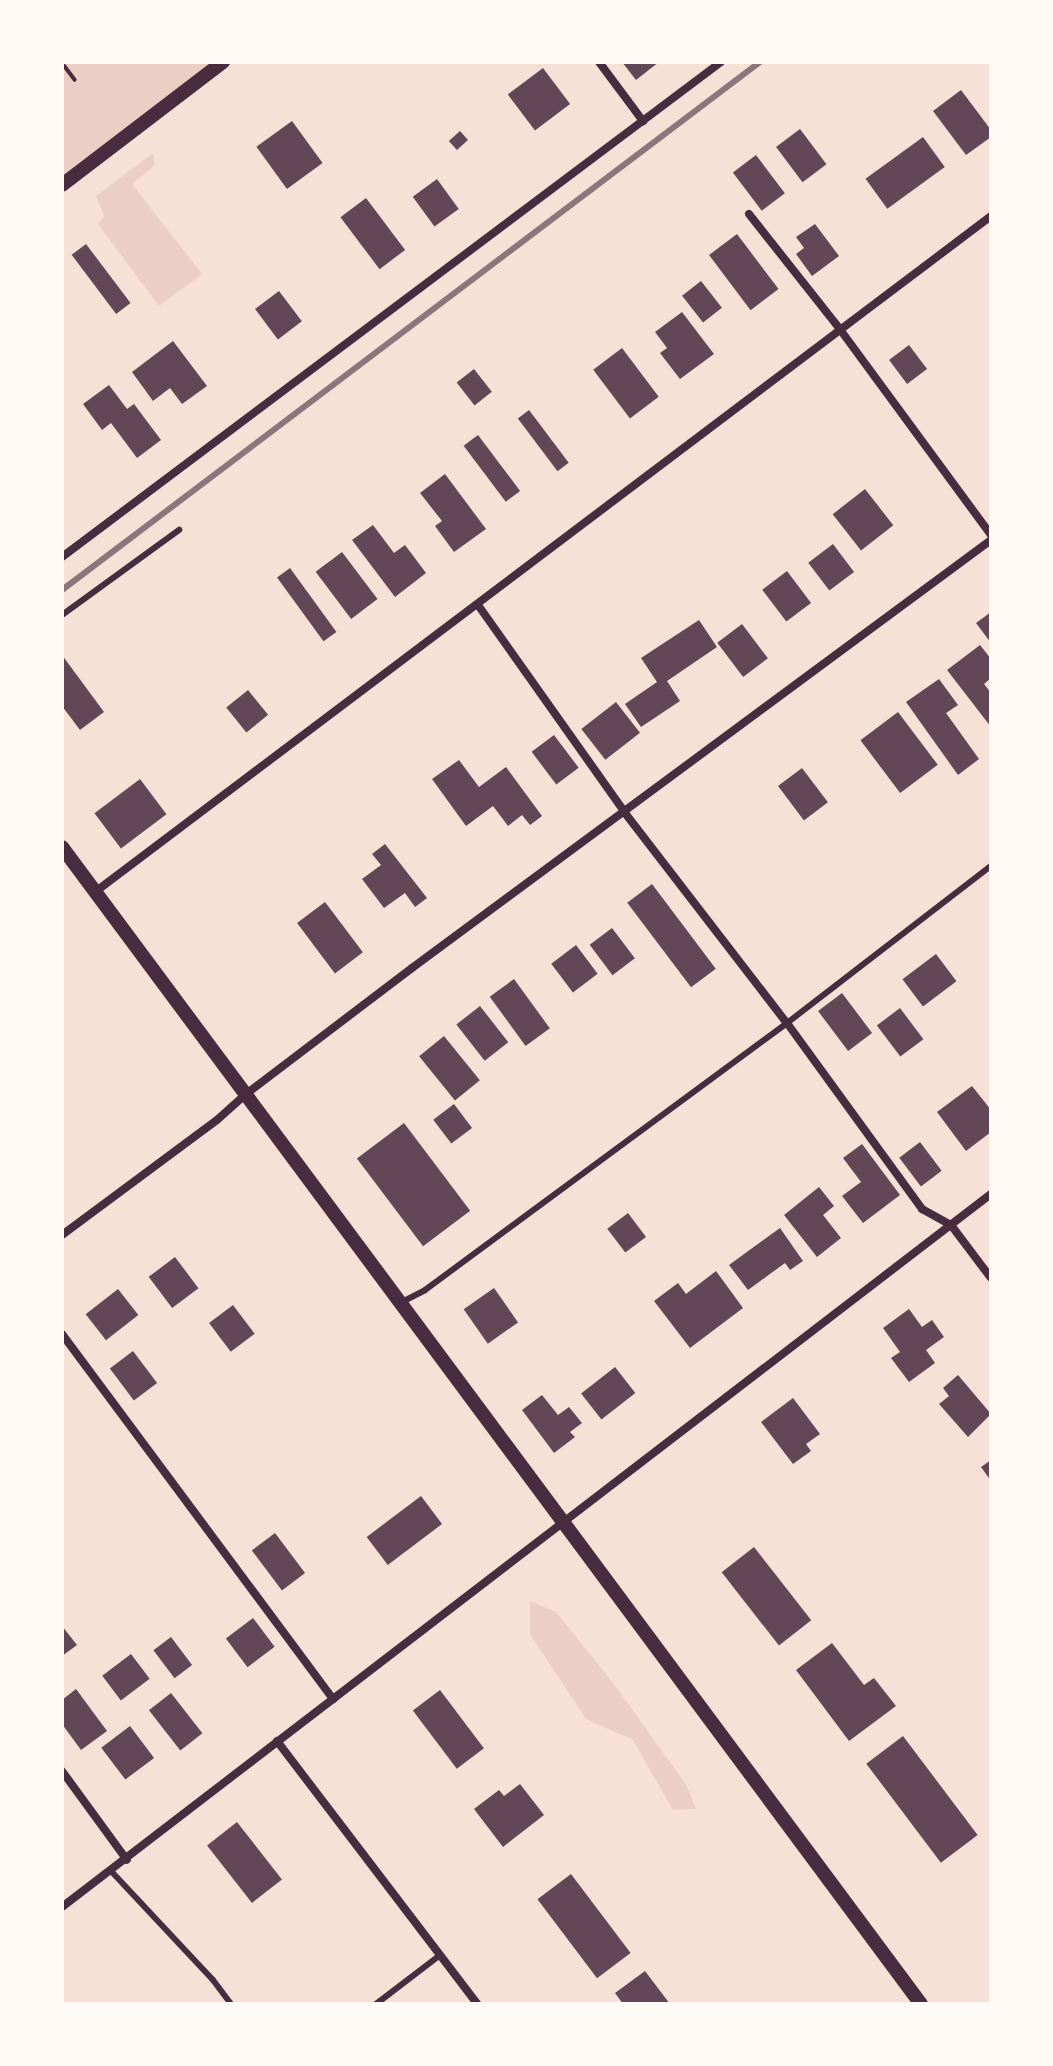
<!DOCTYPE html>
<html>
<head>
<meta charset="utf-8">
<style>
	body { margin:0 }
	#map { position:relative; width:1053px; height:2066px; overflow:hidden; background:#f7e1d7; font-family:Jost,sans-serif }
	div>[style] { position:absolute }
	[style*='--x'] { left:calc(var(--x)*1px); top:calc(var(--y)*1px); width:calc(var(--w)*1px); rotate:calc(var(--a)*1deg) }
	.green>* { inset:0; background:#ebcfc5 }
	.building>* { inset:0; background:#644757; transform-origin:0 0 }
	.path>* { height:4px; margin:-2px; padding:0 2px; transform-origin:2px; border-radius:2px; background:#4a2c40 }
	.service>* { height:6px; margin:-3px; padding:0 3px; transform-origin:3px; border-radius:3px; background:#4a2c40 }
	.minor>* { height:8px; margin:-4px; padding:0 4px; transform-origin:4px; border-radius:4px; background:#4a2c40 }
	.tertiary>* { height:14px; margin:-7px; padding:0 7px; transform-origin:7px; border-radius:7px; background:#4a2c40 }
	.rail>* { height:6px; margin:-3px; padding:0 3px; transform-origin:3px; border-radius:3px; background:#8f747c }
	span { translate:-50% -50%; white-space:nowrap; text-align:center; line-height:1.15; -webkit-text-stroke:8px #fffaf5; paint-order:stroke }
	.frame { position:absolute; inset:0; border:64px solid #fffaf5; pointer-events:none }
</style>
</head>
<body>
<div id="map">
	<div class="green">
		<i style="clip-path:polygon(62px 62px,223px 62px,62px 185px)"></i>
		<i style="clip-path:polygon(153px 153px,155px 165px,132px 184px,202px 274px,159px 306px,98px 224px,104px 216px,96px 196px)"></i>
		<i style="clip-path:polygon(530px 1601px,556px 1612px,614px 1684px,687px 1786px,696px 1809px,673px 1810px,633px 1740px,586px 1719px,530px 1634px)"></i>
	</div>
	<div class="building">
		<i style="clip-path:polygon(622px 62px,659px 62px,636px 80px)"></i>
		<i style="left:543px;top:68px;width:45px;height:44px;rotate:53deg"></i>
		<i style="clip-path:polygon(961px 90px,991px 130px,991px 137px,966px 155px,933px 111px)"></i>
		<i style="left:292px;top:121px;width:52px;height:44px;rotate:54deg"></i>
		<i style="left:800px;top:129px;width:44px;height:30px;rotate:53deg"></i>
		<i style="left:460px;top:131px;width:12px;height:15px;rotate:48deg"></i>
		<i style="left:923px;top:137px;width:37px;height:71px;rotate:54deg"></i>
		<i style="left:756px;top:155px;width:48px;height:29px;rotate:53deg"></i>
		<i style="left:437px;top:179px;width:37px;height:30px;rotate:54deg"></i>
		<i style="left:366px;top:198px;width:65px;height:32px;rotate:53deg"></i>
		<i style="clip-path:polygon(815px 224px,839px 256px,812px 276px,796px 254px,804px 248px,796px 237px)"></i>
		<i style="left:737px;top:234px;width:69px;height:35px;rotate:53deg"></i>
		<i style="left:86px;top:244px;width:74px;height:18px;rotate:53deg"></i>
		<i style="left:701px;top:281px;width:34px;height:24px;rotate:52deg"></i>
		<i style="left:279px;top:291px;width:38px;height:30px;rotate:53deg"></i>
		<i style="clip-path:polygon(682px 312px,714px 354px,680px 379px,660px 353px,667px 348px,655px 332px)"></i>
		<i style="clip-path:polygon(173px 341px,207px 386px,182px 404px,170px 388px,153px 401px,132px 372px)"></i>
		<i style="left:909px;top:345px;width:30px;height:25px;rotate:53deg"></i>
		<i style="left:622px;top:348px;width:61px;height:36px;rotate:53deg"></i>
		<i style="left:474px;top:369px;width:29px;height:22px;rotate:52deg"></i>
		<i style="clip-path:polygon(109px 385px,127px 409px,134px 404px,161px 440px,137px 458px,111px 423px,102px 430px,83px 404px)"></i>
		<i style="left:529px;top:410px;width:66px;height:14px;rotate:53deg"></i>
		<i style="left:478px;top:435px;width:70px;height:18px;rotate:53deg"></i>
		<i style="clip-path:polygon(445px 474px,486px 529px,454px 552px,435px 526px,442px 521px,420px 493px)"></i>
		<i style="left:865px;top:489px;width:46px;height:41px;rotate:52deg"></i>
		<i style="clip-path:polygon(373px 525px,394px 553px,405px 545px,426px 573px,395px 597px,352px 540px)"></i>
		<i style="left:833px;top:544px;width:35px;height:31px;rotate:53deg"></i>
		<i style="left:342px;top:552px;width:59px;height:33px;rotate:53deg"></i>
		<i style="left:290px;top:568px;width:79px;height:16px;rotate:54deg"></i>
		<i style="left:787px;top:571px;width:40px;height:31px;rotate:53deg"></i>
		<i style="clip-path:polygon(991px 612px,991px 643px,976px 623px)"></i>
		<i style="clip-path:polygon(699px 620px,717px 647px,667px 681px,680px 701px,641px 727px,625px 704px,657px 682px,641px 658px)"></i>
		<i style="left:742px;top:624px;width:43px;height:31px;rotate:53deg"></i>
		<i style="clip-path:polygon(980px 645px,991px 659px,991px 678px,984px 684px,991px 693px,991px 727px,947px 670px)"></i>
		<i style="clip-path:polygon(62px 655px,104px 712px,80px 730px,62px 706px)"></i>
		<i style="clip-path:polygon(939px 679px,958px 705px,946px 713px,979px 759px,958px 775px,906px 702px)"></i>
		<i style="left:248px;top:690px;width:32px;height:28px;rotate:51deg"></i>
		<i style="left:616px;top:702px;width:39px;height:44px;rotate:52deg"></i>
		<i style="left:898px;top:712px;width:66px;height:47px;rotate:53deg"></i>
		<i style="left:554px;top:735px;width:41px;height:28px;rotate:53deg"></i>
		<i style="clip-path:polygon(459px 760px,479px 787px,506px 767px,542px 816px,530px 825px,522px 815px,508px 826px,493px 806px,466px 826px,432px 779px)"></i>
		<i style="left:802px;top:768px;width:43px;height:30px;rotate:53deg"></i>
		<i style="left:140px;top:779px;width:44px;height:57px;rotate:53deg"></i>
		<i style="clip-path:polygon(385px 844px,427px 898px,415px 907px,405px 893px,384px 908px,362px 879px,381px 865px,372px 854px)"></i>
		<i style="left:652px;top:884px;width:106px;height:31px;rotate:53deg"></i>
		<i style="left:325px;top:902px;width:63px;height:35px;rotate:53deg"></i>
		<i style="left:612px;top:928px;width:38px;height:28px;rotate:53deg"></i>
		<i style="left:576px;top:945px;width:36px;height:31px;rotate:53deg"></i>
		<i style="left:936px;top:954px;width:34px;height:42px;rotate:53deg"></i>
		<i style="left:514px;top:979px;width:61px;height:30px;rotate:54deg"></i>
		<i style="left:842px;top:993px;width:50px;height:30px;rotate:53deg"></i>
		<i style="left:480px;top:1006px;width:46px;height:30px;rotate:52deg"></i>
		<i style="left:900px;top:1008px;width:39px;height:29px;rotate:53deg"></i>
		<i style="left:444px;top:1036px;width:57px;height:32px;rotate:51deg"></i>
		<i style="clip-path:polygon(972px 1086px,991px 1110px,991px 1132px,966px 1151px,937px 1112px)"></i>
		<i style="left:454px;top:1104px;width:30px;height:26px;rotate:53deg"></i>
		<i style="left:404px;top:1123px;width:110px;height:59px;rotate:53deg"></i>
		<i style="left:920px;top:1142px;width:36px;height:26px;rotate:53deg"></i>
		<i style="clip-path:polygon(862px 1144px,900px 1195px,863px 1223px,842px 1196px,861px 1182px,843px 1158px)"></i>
		<i style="clip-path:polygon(819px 1187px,834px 1206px,823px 1215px,841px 1238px,817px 1257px,784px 1215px)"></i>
		<i style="left:628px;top:1213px;width:30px;height:26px;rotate:53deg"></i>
		<i style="clip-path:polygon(780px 1228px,803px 1261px,790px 1270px,785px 1263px,748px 1290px,729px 1265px)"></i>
		<i style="left:175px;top:1257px;width:39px;height:33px;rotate:53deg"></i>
		<i style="clip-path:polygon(716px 1271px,743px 1308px,690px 1348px,654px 1301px,678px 1283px,686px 1294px)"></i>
		<i style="left:494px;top:1288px;width:42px;height:37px;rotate:55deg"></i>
		<i style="left:118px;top:1289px;width:33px;height:41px;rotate:52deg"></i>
		<i style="left:233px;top:1305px;width:36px;height:30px;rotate:53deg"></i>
		<i style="clip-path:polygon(909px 1309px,922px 1327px,932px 1320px,944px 1337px,926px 1350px,935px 1363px,909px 1382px,891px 1358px,900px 1352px,883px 1328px)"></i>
		<i style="left:133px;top:1351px;width:40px;height:29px;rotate:53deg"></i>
		<i style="left:615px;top:1367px;width:33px;height:43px;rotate:52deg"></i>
		<i style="clip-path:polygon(958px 1375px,991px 1414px,968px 1437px,939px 1404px,949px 1396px,943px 1388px)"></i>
		<i style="clip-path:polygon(542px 1395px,558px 1415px,569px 1407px,582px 1423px,570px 1432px,575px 1437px,554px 1453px,522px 1410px)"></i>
		<i style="clip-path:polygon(793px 1398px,820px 1434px,806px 1444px,811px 1451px,793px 1464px,761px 1422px)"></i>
		<i style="clip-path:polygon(991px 1460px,991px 1481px,981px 1467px)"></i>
		<i style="left:421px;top:1496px;width:35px;height:68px;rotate:53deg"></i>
		<i style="left:275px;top:1533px;width:50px;height:29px;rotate:53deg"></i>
		<i style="left:754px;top:1547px;width:93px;height:41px;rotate:52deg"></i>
		<i style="left:253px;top:1618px;width:36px;height:34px;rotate:53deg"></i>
		<i style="clip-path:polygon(62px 1626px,77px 1645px,62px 1656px)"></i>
		<i style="left:171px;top:1637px;width:35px;height:22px;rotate:53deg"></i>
		<i style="clip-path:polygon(832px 1643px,864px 1685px,874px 1678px,896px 1706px,849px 1741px,796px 1670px)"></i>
		<i style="left:131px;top:1654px;width:31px;height:36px;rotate:53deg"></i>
		<i style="clip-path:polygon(76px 1689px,107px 1731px,81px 1750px,62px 1724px,62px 1700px)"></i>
		<i style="left:440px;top:1690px;width:73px;height:34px;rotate:53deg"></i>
		<i style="left:171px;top:1693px;width:51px;height:28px;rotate:52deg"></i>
		<i style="left:130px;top:1726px;width:40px;height:36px;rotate:53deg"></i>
		<i style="left:903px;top:1736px;width:124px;height:46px;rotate:53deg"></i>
		<i style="clip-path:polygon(520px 1784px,544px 1815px,503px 1847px,474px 1809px,499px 1790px,504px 1796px)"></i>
		<i style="left:237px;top:1822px;width:73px;height:38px;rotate:52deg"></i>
		<i style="left:571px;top:1874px;width:99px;height:42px;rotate:53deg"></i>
		<i style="clip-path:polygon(645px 1971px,670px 2004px,623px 2004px,615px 1993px)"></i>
	</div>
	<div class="path">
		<i style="--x:62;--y:63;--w:21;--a:53"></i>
	</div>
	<div class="service">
		<i style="--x:62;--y:615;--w:145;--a:-36"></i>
		<i style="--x:400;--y:1303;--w:28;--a:-27"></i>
		<i style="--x:425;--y:1290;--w:450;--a:-36.4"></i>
		<i style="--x:787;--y:1023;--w:257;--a:-37.6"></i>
		<i style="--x:111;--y:1871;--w:149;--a:46.9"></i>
		<i style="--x:213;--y:1980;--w:30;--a:53"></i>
		<i style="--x:376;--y:2004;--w:81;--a:-37.4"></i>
	</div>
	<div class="minor">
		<i style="--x:599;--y:62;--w:74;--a:53.3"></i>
		<i style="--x:749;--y:214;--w:145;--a:51.7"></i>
		<i style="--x:839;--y:328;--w:257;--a:53.7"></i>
		<i style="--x:62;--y:557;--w:824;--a:-36.91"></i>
		<i style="--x:478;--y:605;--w:255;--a:54.7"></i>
		<i style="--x:625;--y:813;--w:265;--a:52.4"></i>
		<i style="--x:787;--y:1023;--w:230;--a:54"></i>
		<i style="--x:922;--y:1209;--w:33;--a:29"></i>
		<i style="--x:951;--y:1225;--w:66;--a:53"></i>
		<i style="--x:95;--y:892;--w:1122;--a:-37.03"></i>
		<i style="--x:62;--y:1235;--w:193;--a:-36.6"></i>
		<i style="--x:217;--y:1120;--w:39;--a:-42"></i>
		<i style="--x:246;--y:1094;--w:208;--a:-37.2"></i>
		<i style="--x:412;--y:968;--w:720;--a:-36.47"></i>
		<i style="--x:62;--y:1334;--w:455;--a:53.4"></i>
		<i style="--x:277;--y:1741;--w:330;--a:52.7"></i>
		<i style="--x:62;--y:1771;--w:110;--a:53.9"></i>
		<i style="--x:62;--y:1907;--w:1171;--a:-37.51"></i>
	</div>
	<div class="tertiary">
		<i style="--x:62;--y:185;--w:203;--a:-37.4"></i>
		<i style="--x:62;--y:847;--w:1441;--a:53.41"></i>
	</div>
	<div class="rail">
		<i style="--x:62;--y:590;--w:875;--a:-37.11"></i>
	</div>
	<div class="frame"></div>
</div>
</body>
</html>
